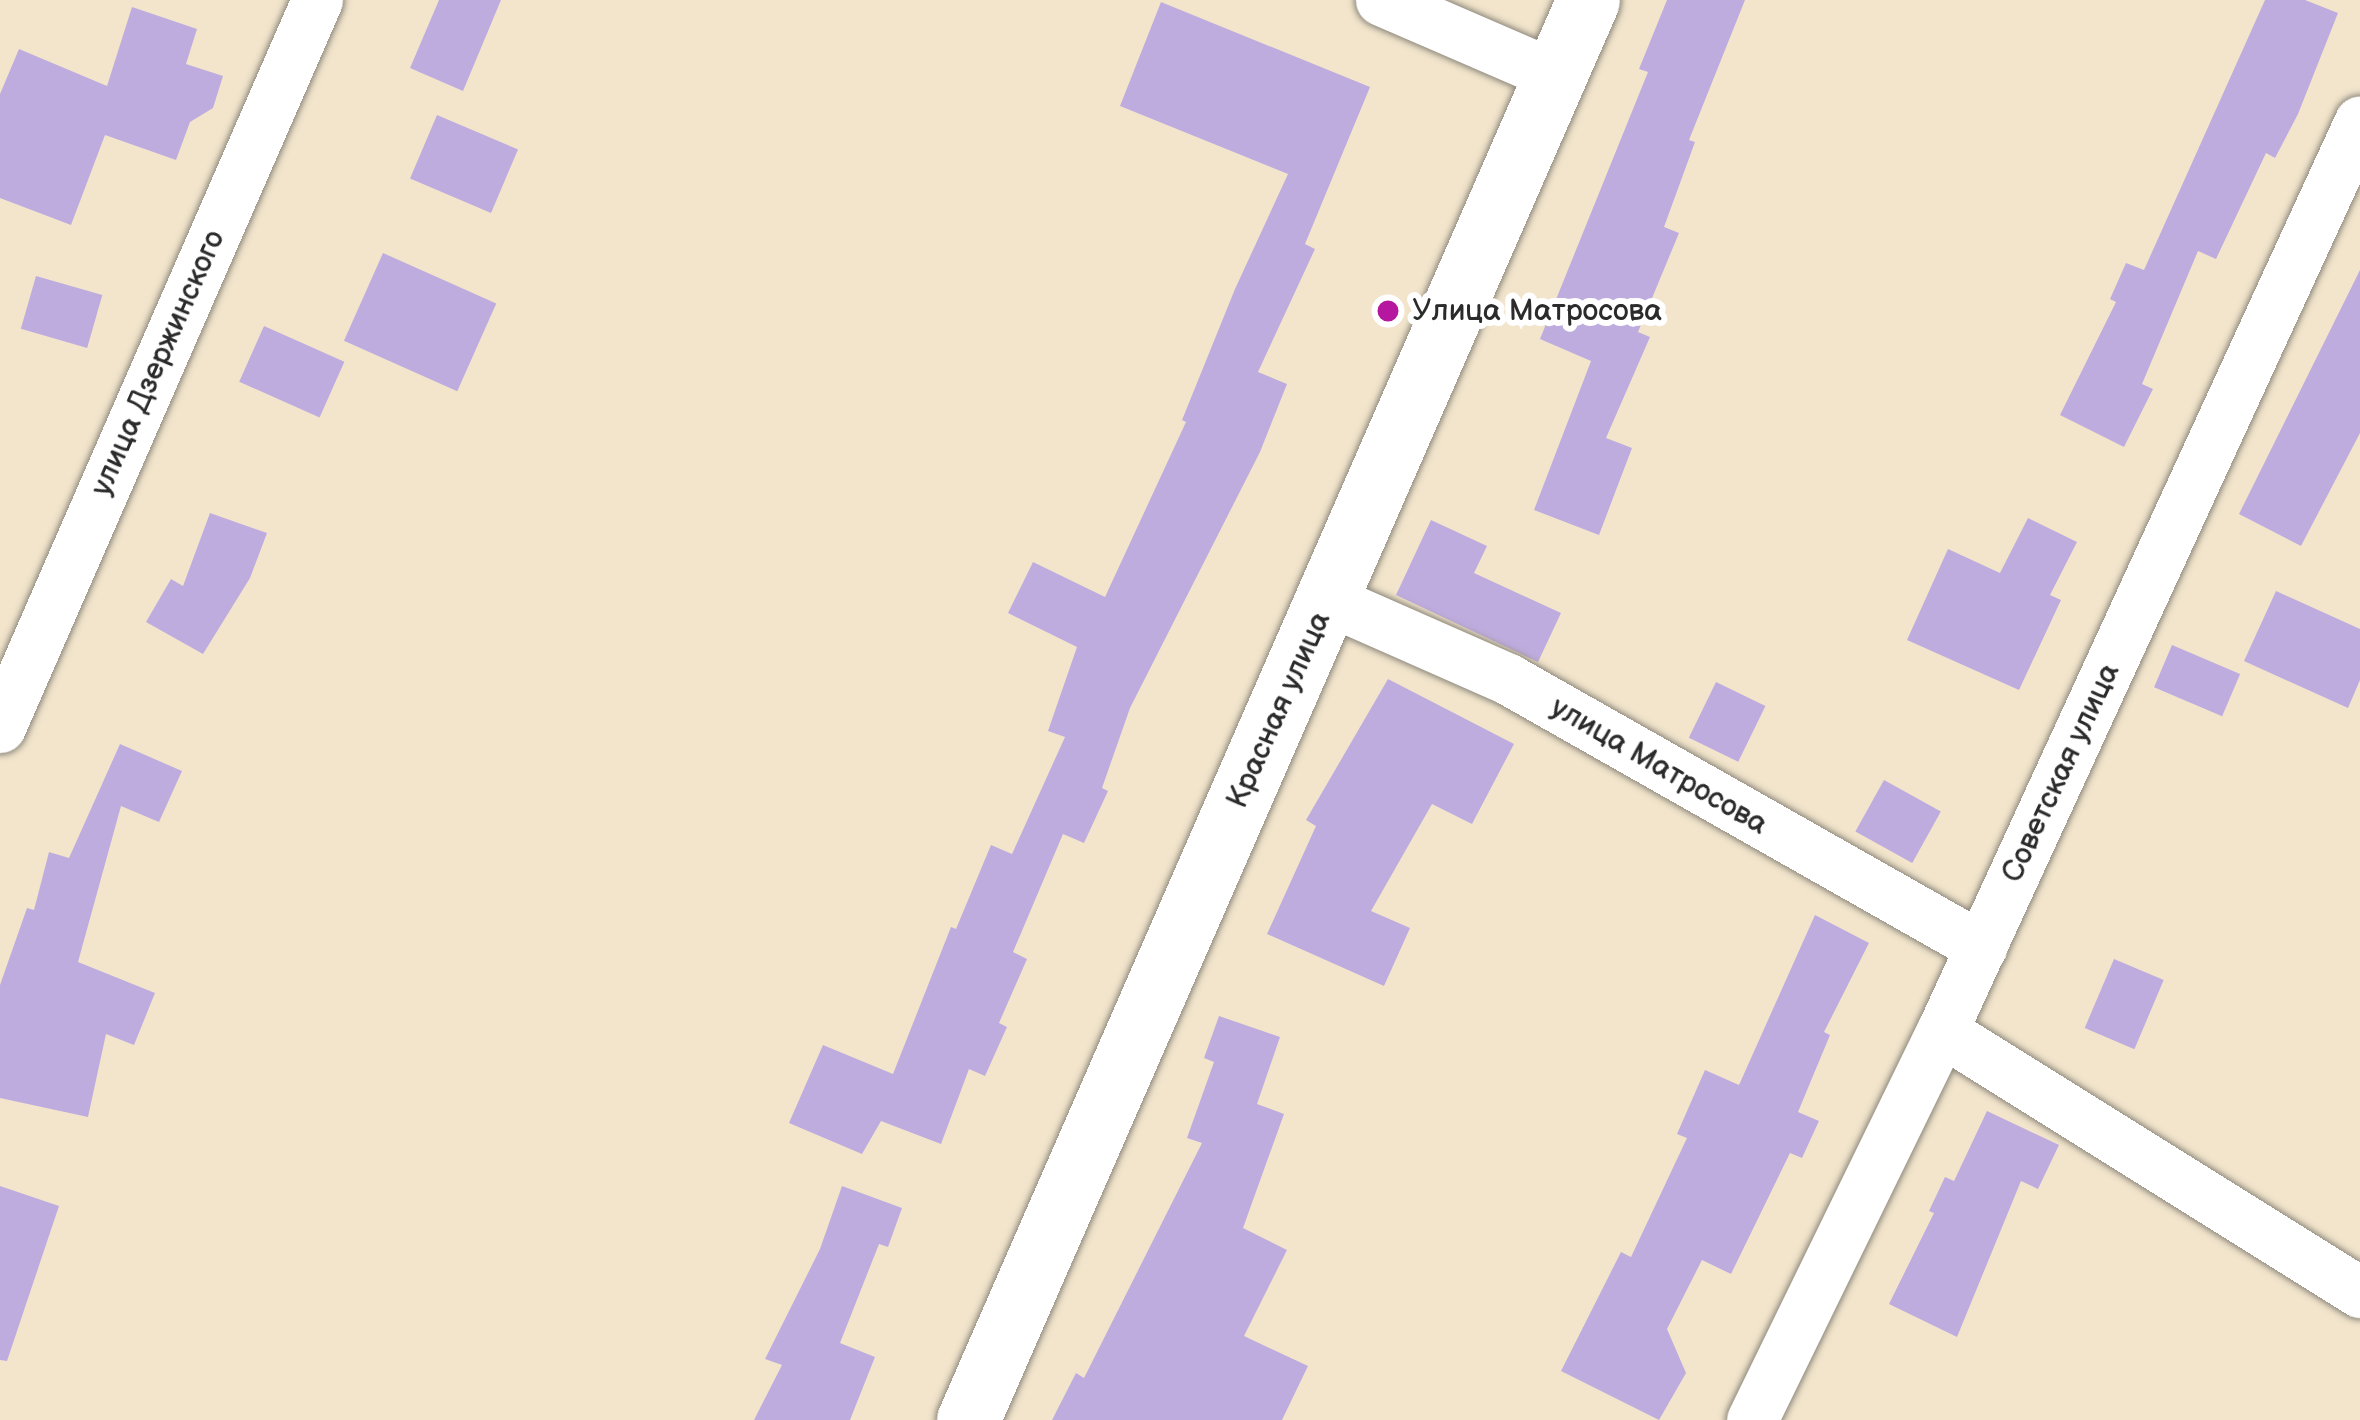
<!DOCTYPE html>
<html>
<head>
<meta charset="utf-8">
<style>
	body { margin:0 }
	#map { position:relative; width:2360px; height:1420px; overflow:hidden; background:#f2e5cc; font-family:"Balsamiq Sans",sans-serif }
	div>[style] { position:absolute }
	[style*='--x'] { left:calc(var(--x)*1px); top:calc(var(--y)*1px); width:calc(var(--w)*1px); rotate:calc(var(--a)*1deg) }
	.building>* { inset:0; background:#bfacdf; transform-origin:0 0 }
	.roads { filter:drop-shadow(0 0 3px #8e887c) drop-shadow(0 0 3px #8e887c) }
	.minor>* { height:51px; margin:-25.5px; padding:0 25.5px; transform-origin:25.5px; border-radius:25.5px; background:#fff }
	.tertiary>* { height:63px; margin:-31.5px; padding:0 31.5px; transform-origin:31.5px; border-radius:31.5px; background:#fff }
	.dots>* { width:33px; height:33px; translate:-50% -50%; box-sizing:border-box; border:6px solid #fff; border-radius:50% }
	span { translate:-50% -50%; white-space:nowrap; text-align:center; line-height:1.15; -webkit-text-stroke:12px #fff; paint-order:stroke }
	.poi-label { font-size:30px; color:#2b2b2b }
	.left { translate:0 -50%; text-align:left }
	.street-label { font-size:30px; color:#2b2b2b }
</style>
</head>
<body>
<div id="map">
	<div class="building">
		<i style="clip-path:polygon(439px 0,501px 0,463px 91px,410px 68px)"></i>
		<i style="clip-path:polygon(1667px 0,1745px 0,1689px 140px,1695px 142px,1664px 227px,1679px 233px,1638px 332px,1650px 337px,1606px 438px,1632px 448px,1599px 535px,1534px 510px,1591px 361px,1540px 339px,1648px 72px,1639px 69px)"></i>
		<i style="clip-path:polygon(2265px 0,2305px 0,2338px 13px,2298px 114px,2275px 158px,2266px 153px,2216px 259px,2198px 251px,2142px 384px,2153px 389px,2124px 447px,2060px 415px,2116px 302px,2110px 299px,2126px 263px,2144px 270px)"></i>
		<i style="clip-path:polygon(1161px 2px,1370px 87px,1305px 244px,1315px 249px,1258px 372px,1287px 384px,1260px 452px,1130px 708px,1102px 788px,1108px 791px,1084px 843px,1063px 834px,1013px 952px,1027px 959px,999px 1023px,1007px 1027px,985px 1076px,969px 1069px,941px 1144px,881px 1121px,862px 1154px,789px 1123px,823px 1045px,893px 1074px,951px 927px,956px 929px,991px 845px,1012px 854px,1065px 737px,1048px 731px,1077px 647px,1008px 613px,1033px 562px,1105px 597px,1186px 422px,1182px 420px,1235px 289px,1288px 174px,1120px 106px)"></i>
		<i style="clip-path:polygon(132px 7px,197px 29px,186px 64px,223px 76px,213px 108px,190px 122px,176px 160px,105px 135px,71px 225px,0 198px,0 94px,19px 49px,107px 86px)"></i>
		<i style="left:437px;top:115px;width:88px;height:69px;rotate:23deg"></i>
		<i style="left:383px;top:253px;width:124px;height:96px;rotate:24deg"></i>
		<i style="clip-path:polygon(2360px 270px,2360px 433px,2301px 546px,2239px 514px)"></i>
		<i style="left:36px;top:276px;width:69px;height:55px;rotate:16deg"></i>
		<i style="left:264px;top:326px;width:88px;height:61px;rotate:24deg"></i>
		<i style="clip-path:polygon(210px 513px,267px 533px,250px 578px,203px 654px,146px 622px,171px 579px,183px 586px)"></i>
		<i style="clip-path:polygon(2028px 518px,2077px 542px,2050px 595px,2061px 600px,2019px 690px,1907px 640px,1948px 549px,2000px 573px)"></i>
		<i style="clip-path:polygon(1431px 520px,1487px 546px,1474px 573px,1561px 613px,1538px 662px,1396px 595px)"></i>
		<i style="clip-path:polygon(2276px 591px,2360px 629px,2360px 680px,2348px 708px,2244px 661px)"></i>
		<i style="left:2172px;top:645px;width:74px;height:46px;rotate:23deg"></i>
		<i style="clip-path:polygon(1388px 679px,1514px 744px,1472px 824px,1432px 804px,1371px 911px,1410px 928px,1384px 986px,1267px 934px,1316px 826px,1306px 820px)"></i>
		<i style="left:1716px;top:682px;width:55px;height:62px;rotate:26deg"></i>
		<i style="clip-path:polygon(120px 744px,182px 771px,159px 822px,121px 806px,78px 962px,155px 993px,134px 1045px,106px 1034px,88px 1117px,0 1098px,0 985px,27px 908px,34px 910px,49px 852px,69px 858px)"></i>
		<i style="left:1884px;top:780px;width:65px;height:59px;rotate:29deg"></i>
		<i style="clip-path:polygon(1815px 915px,1869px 943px,1824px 1032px,1830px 1035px,1798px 1112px,1819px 1121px,1802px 1158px,1790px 1153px,1731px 1274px,1702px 1260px,1667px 1329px,1686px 1373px,1659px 1420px,1561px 1371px,1621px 1252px,1631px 1257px,1687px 1138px,1677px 1134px,1705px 1070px,1739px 1085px)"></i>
		<i style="left:2114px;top:959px;width:54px;height:75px;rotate:23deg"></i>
		<i style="clip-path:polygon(1219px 1016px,1280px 1037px,1257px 1104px,1284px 1114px,1243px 1228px,1287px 1250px,1244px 1336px,1308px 1366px,1282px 1420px,1052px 1420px,1076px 1373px,1084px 1378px,1202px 1143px,1187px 1138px,1214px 1062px,1204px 1058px)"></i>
		<i style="clip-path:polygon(1987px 1111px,2059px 1145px,2038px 1189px,2021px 1181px,1957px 1337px,1889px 1304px,1934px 1213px,1929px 1211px,1945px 1177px,1954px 1181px)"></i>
		<i style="clip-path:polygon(0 1186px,59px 1206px,7px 1361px,0 1360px)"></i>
		<i style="clip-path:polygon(842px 1186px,902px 1208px,888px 1247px,879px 1244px,840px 1343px,875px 1357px,850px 1420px,754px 1420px,782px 1365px,765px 1359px,820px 1249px)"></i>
	</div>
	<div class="roads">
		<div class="minor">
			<i style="--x:1381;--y:0;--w:192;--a:23.4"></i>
			<i style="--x:1329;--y:600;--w:196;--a:23.8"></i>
			<i style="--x:1508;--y:679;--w:544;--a:29.54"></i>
			<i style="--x:0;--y:727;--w:793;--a:-66.44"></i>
			<i style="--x:1942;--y:1031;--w:493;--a:32"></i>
			<i style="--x:1752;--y:1420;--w:433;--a:-64"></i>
			<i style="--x:1942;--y:1031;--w:1001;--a:-65.33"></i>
		</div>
		<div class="tertiary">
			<i style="--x:968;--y:1420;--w:1549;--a:-66.41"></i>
		</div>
	</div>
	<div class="dots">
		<i style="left:1388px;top:311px;background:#b5179e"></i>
	</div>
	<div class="poi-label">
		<span class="left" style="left:1412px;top:311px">Улица Матросова</span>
	</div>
	<div class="street-label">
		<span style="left:158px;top:363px;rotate:-66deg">улица Дзержинского</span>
		<span style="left:1279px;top:710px;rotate:-66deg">Красная улица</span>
		<span style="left:1659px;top:766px;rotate:30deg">улица Матросова</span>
		<span style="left:2061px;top:773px;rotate:-65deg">Советская улица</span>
	</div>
</div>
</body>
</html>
